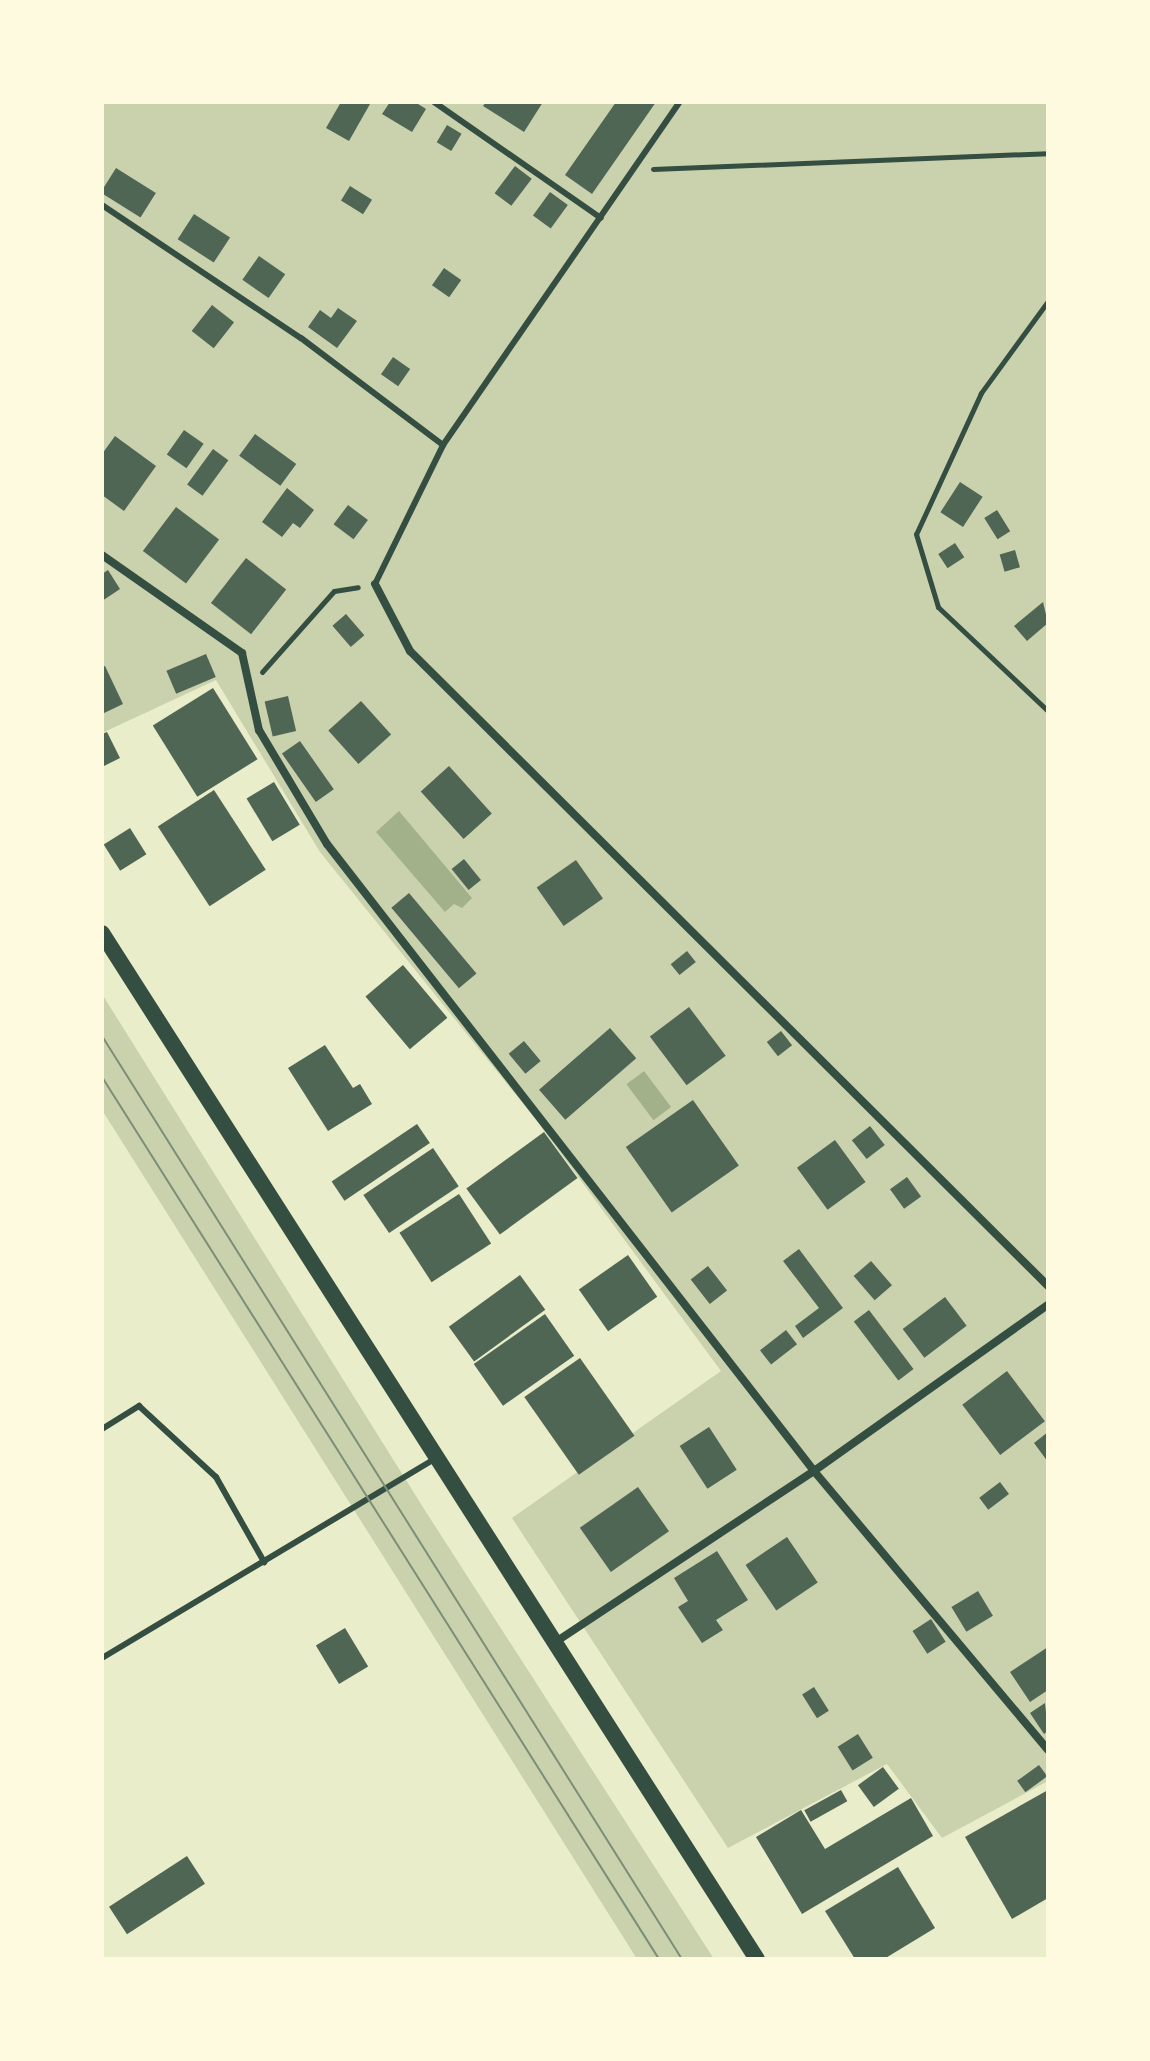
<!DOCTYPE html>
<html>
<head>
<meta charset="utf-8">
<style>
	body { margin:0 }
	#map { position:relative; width:1150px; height:2061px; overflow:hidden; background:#e9edc9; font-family:"PT Sans Narrow",sans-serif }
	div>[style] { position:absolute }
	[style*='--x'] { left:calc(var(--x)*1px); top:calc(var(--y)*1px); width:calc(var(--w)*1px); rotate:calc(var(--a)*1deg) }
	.green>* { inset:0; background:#cad2ad }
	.water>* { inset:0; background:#a3b18a; transform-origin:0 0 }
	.building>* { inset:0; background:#4f6655; transform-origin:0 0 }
	.path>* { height:5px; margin:-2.5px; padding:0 2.5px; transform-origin:2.5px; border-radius:2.5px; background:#344e41 }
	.service>* { height:6px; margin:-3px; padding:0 3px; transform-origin:3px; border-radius:3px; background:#344e41 }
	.minor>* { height:8px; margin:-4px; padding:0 4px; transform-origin:4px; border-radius:4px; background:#344e41 }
	.secondary>* { height:16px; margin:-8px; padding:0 8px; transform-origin:8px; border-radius:8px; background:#344e41 }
	.tram>* { height:2px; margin:-1px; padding:0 1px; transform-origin:1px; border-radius:1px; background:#7c8e77 }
	span { translate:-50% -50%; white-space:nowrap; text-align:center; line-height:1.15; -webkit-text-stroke:8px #fefae0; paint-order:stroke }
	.frame { position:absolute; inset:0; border:104px solid #fefae0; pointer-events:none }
</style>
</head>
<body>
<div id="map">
	<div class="green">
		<i style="clip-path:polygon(102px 102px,1048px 102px,1048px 1781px,942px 1838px,887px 1764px,728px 1848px,512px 1518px,721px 1371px,537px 1121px,320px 852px,216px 680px,102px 733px)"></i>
		<i style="clip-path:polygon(102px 994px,426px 1512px,714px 1959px,637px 1959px,102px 1110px)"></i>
	</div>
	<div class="water">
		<i style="clip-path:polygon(399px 811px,472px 898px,462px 908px,454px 904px,445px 912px,376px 832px)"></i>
		<i style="left:644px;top:1071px;width:45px;height:22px;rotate:53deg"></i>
	</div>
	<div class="building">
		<i style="clip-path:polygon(341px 102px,370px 104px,349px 141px,326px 128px)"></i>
		<i style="clip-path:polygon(390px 102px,415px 102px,426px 109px,412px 132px,382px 114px)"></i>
		<i style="clip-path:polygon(486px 102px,543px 102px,524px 132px,483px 106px)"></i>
		<i style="clip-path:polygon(616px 102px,656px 102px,592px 194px,565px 175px)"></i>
		<i style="left:447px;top:125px;width:17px;height:20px;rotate:31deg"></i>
		<i style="left:515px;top:166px;width:21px;height:34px;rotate:37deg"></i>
		<i style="left:116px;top:168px;width:47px;height:29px;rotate:32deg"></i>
		<i style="left:350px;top:186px;width:26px;height:17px;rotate:32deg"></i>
		<i style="left:550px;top:192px;width:22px;height:29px;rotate:36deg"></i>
		<i style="left:194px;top:214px;width:43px;height:30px;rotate:33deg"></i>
		<i style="left:259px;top:256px;width:32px;height:29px;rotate:35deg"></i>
		<i style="left:444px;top:268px;width:21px;height:21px;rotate:35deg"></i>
		<i style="left:212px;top:305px;width:28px;height:33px;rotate:38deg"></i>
		<i style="clip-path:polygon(338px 308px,357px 321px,337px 348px,308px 327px,320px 310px,331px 318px)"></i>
		<i style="left:393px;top:357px;width:21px;height:21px;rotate:35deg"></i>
		<i style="left:184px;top:430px;width:24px;height:30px;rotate:35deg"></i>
		<i style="left:255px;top:434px;width:51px;height:27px;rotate:36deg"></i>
		<i style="clip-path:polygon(115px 436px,156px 466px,124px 511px,102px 495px,102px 454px)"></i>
		<i style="left:213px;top:449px;width:19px;height:44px;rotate:36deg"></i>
		<i style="left:960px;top:482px;width:27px;height:36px;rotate:33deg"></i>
		<i style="clip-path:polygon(287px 488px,314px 510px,300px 528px,293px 523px,282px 537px,262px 522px)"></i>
		<i style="left:348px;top:505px;width:25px;height:24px;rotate:37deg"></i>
		<i style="left:176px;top:507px;width:54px;height:55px;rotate:37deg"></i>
		<i style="left:997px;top:510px;width:25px;height:15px;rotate:58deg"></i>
		<i style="left:955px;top:543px;width:17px;height:20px;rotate:57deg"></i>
		<i style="left:1015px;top:550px;width:18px;height:16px;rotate:74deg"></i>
		<i style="left:246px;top:558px;width:51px;height:57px;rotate:38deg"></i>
		<i style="clip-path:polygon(108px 570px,120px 589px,102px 601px,102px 574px)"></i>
		<i style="clip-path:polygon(1043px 602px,1048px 623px,1027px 641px,1014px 626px)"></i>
		<i style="left:346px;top:614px;width:28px;height:18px;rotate:49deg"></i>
		<i style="left:206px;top:654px;width:25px;height:43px;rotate:67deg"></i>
		<i style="clip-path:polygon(105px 666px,123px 704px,102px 714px,102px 667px)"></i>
		<i style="left:213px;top:688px;width:84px;height:71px;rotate:58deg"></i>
		<i style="left:288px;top:696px;width:36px;height:24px;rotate:77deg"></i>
		<i style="left:361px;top:701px;width:45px;height:44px;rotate:48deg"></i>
		<i style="clip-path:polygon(107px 732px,120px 758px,102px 767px,102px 734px)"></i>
		<i style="left:300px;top:741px;width:59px;height:22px;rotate:55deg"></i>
		<i style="left:449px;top:766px;width:64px;height:38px;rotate:48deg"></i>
		<i style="left:274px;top:782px;width:50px;height:32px;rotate:59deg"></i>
		<i style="left:214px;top:790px;width:95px;height:67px;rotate:57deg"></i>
		<i style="left:130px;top:828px;width:31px;height:31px;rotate:58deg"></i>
		<i style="left:464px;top:859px;width:27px;height:16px;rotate:51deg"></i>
		<i style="left:576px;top:860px;width:47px;height:48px;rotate:55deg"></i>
		<i style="left:409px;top:893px;width:105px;height:23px;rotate:50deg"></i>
		<i style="left:687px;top:951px;width:14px;height:21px;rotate:51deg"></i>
		<i style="left:403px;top:965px;width:69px;height:49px;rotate:50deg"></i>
		<i style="left:689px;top:1007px;width:61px;height:49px;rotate:53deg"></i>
		<i style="left:610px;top:1028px;width:40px;height:94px;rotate:49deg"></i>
		<i style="left:781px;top:1031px;width:18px;height:18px;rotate:52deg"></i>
		<i style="left:524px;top:1041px;width:26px;height:20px;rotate:50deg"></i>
		<i style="clip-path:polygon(325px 1045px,353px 1088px,360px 1084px,372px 1104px,328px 1131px,288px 1068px)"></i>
		<i style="left:693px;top:1100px;width:80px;height:82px;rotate:55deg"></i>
		<i style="left:417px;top:1124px;width:23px;height:103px;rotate:56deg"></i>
		<i style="left:870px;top:1126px;width:24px;height:23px;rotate:52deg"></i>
		<i style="left:544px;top:1132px;width:57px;height:96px;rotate:54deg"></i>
		<i style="left:835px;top:1140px;width:52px;height:47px;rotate:54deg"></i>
		<i style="left:433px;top:1148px;width:46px;height:84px;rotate:56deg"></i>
		<i style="left:907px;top:1177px;width:24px;height:21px;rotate:54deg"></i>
		<i style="left:459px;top:1194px;width:59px;height:71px;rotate:57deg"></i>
		<i style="clip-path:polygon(799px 1249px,843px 1308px,803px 1338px,795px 1326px,819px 1308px,783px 1261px)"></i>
		<i style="left:628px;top:1255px;width:51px;height:60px;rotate:55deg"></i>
		<i style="left:871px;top:1261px;width:32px;height:23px;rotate:49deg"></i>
		<i style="left:708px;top:1266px;width:31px;height:22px;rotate:52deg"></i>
		<i style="left:520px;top:1275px;width:43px;height:88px;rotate:54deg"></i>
		<i style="left:945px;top:1297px;width:36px;height:53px;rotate:53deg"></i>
		<i style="left:869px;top:1310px;width:74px;height:19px;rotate:53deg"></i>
		<i style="left:545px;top:1314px;width:51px;height:87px;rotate:55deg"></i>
		<i style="left:786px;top:1330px;width:18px;height:33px;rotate:52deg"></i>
		<i style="left:580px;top:1358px;width:95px;height:68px;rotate:55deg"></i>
		<i style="left:1007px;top:1371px;width:63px;height:56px;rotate:53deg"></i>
		<i style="left:709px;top:1427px;width:51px;height:35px;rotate:57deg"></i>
		<i style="clip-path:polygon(1048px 1432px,1048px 1462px,1034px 1443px)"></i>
		<i style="left:1000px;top:1482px;width:15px;height:26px;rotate:53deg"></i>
		<i style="left:638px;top:1487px;width:54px;height:71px;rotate:55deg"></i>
		<i style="left:787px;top:1537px;width:55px;height:50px;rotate:56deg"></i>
		<i style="clip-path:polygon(717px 1551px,748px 1600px,716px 1620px,723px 1630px,702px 1643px,678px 1607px,688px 1601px,674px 1578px)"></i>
		<i style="left:978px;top:1591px;width:29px;height:31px;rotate:59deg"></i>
		<i style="left:931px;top:1619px;width:27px;height:22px;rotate:57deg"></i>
		<i style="left:345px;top:1628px;width:45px;height:34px;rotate:59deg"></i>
		<i style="clip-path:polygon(1048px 1647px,1048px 1690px,1030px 1702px,1010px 1672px)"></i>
		<i style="left:814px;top:1687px;width:28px;height:14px;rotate:58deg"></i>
		<i style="clip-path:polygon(1045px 1703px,1048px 1731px,1044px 1734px,1030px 1713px)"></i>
		<i style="left:858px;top:1734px;width:28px;height:24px;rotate:58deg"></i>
		<i style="left:1039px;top:1765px;width:14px;height:27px;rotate:54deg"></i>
		<i style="left:883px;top:1767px;width:27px;height:31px;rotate:54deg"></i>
		<i style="left:841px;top:1790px;width:13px;height:42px;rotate:61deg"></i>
		<i style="clip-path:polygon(1048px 1790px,1048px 1898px,1012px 1919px,965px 1837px)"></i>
		<i style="clip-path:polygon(911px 1798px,933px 1836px,802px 1914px,756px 1837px,801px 1810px,825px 1849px)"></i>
		<i style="left:187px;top:1856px;width:33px;height:93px;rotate:57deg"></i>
		<i style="clip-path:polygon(898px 1867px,935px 1928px,884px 1959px,855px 1959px,825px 1911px)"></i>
	</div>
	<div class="path">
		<i style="--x:653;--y:169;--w:395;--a:-2.3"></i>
		<i style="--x:1048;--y:301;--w:114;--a:126.1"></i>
		<i style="--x:981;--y:393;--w:155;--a:114.7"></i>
		<i style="--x:916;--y:534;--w:76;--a:73.2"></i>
		<i style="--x:938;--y:607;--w:151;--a:43.4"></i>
		<i style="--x:262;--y:672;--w:108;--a:-48.4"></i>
		<i style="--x:334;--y:591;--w:24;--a:-9"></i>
	</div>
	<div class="service">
		<i style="--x:434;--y:102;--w:203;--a:34.8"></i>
		<i style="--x:102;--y:205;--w:239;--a:33.8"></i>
		<i style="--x:301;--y:338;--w:178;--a:37"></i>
		<i style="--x:375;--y:584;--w:155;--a:-63.9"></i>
		<i style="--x:443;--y:445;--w:417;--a:-55.4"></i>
		<i style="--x:102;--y:1429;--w:44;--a:-31.9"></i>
		<i style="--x:139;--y:1406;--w:105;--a:42.7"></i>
		<i style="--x:216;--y:1477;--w:98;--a:60.5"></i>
		<i style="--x:102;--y:1658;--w:388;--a:-30.9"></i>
	</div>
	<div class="minor">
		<i style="--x:102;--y:555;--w:171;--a:35"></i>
		<i style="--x:242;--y:653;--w:79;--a:77.6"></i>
		<i style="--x:259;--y:730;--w:133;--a:59.2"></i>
		<i style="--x:327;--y:844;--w:794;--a:52.16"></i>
		<i style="--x:814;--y:1471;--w:364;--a:50"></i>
		<i style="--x:375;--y:584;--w:76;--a:62.4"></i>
		<i style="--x:410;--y:651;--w:900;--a:44.86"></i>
		<i style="--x:554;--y:1643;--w:312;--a:-33.5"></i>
		<i style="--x:814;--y:1471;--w:287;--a:-35.4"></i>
	</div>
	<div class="secondary">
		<i style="--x:102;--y:933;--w:1217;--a:57.45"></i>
	</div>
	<div class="tram">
		<i style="--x:102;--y:1036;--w:1090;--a:57.86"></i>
		<i style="--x:102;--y:1077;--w:1043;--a:57.73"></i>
	</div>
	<div class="frame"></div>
</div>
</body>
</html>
